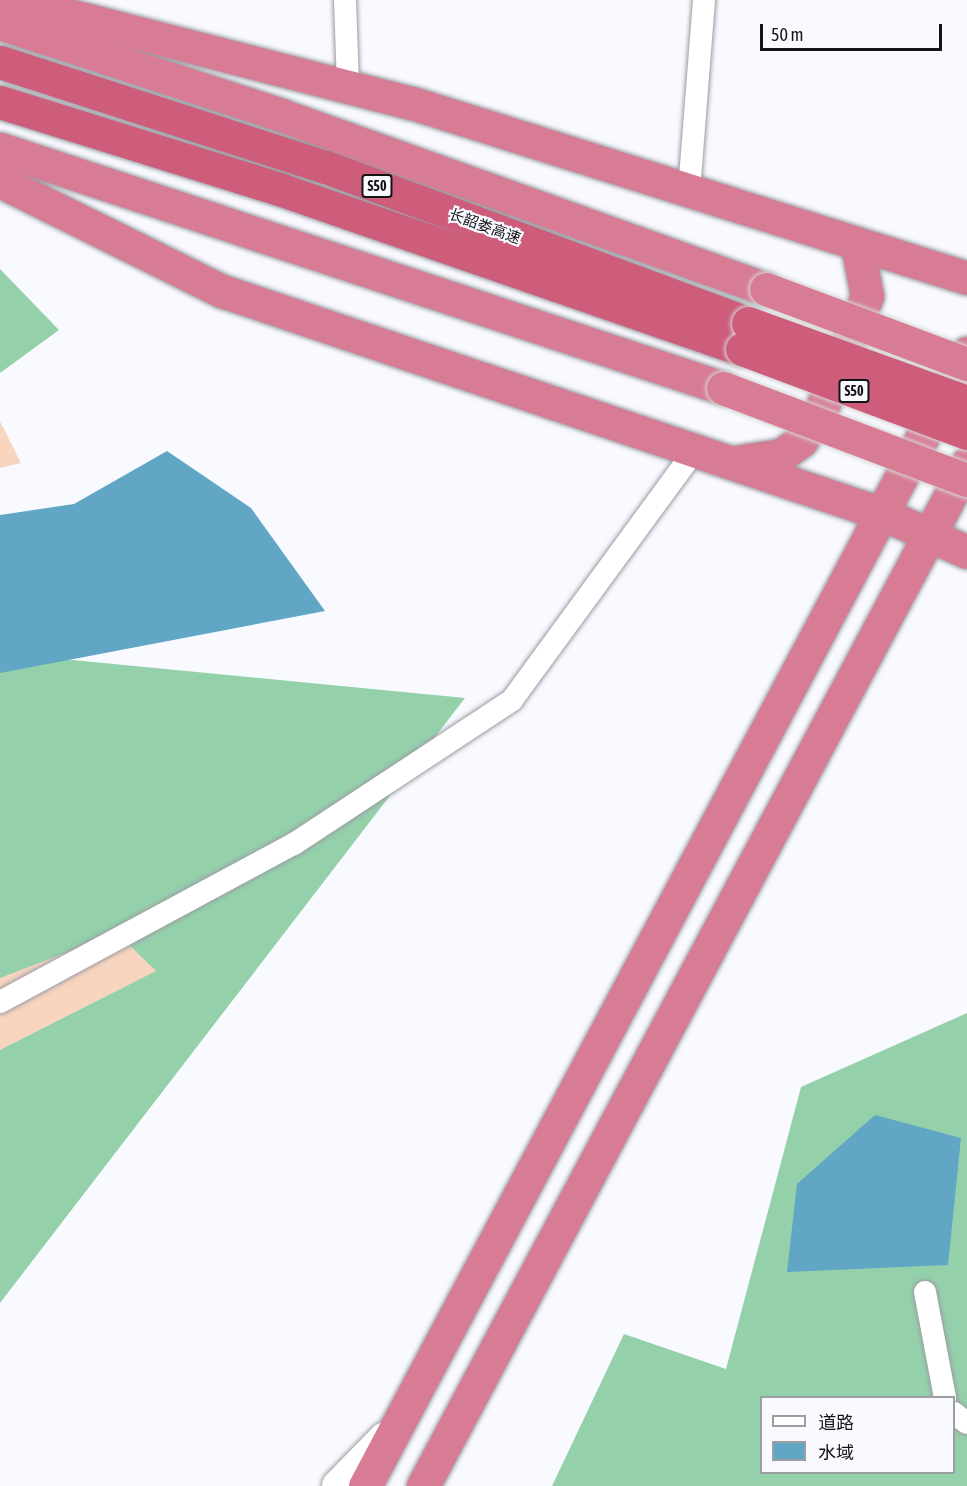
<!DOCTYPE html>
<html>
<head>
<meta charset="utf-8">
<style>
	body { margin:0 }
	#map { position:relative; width:967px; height:1486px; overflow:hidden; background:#f9faff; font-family:"Asap Condensed","Noto Sans SC",sans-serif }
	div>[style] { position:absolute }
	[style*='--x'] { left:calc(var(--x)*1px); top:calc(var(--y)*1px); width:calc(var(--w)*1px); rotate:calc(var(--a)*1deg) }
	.forest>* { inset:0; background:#94d1ab }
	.water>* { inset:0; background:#61a6c4 }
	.building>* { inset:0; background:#f8d5bf }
	.roads { filter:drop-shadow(0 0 2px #9b9ca3) drop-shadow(0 0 2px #9b9ca3) }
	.minor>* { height:22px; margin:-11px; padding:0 11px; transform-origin:11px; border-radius:11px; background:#fff }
	.secondary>* { height:32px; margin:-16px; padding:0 16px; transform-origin:16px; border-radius:16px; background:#fff }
	.trunk>* { height:33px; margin:-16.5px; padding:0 16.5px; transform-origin:16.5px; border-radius:16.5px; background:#d87c96 }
	.motorway>* { height:33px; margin:-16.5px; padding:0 16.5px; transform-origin:16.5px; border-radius:16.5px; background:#ce5c7b }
	.bridges { filter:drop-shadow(0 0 2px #d5d5d5) drop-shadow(0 0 2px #d5d5d5) }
	.trunk-bridge>* { height:33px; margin:-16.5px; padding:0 16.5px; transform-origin:16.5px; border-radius:16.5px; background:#d87c96 }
	.motorway-bridge>* { height:33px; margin:-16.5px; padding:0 16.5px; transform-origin:16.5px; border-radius:16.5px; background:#ce5c7b }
	span { translate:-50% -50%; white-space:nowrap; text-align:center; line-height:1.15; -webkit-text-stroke:4.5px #f9faff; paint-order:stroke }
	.shield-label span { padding:2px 4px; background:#f9faff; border:2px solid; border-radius:4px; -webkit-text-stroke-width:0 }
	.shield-label { font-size:14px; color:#141417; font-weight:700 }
	.street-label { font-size:15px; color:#141417 }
	.legend { position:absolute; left:760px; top:1396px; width:195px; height:78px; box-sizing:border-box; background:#f9faff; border:2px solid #9d9ea2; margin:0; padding:8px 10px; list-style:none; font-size:18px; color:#141417 }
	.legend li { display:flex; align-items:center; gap:12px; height:30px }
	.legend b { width:30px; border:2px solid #9d9ea2 }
	.scale { position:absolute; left:760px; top:24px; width:182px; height:27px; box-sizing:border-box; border:3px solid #141417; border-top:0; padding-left:8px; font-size:18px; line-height:21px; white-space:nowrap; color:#141417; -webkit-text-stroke:4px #f9faff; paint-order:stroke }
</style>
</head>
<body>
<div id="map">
	<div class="forest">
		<i style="clip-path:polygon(0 269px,59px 330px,0 373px)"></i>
		<i style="clip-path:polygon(0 653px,465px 698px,0 1303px)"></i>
		<i style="clip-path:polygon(evenodd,967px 1013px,967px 1486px,552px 1486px,624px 1334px,726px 1369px,801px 1087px,967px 1013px,762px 1398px,954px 1398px,954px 1472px,762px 1472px,762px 1398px)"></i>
	</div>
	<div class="water">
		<i style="clip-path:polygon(167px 451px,251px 508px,325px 611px,0 673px,0 515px,74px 504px)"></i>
		<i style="clip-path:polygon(875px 1115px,961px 1138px,948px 1265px,787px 1272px,797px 1184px)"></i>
	</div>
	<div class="building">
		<i style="clip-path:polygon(0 421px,21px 463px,0 468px)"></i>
		<i style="clip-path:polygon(117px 933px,156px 971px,0 1050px,0 978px)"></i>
	</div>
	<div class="roads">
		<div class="minor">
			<i style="--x:345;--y:0;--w:86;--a:88"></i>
			<i style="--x:689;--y:191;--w:192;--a:-85.5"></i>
			<i style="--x:0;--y:1002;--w:334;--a:-28.3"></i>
			<i style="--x:294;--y:844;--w:261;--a:-33.4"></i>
			<i style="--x:512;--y:700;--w:310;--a:-53.8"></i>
			<i style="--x:925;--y:1292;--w:108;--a:79.3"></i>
			<i style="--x:954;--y:1413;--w:16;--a:38"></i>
		</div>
		<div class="secondary">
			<i style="--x:338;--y:1486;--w:67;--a:-45.6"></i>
		</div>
		<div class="trunk">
			<i style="--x:10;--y:0;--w:415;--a:14.4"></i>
			<i style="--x:412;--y:103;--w:582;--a:17.5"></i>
			<i style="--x:0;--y:23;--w:296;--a:18.1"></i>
			<i style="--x:281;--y:115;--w:515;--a:19.74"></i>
			<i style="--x:0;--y:149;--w:761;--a:18.29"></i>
			<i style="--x:0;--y:181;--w:248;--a:26.4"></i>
			<i style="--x:222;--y:291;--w:698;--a:18.64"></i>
			<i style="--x:883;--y:514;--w:92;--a:24.3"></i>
			<i style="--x:736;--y:462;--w:46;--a:-8.8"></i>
			<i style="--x:781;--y:455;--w:24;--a:-35"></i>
			<i style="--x:801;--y:441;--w:37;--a:-57"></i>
			<i style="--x:821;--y:410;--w:123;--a:-68"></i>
			<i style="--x:867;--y:296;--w:53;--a:-100.9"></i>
			<i style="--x:365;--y:1486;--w:1283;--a:-62.02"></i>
			<i style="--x:423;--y:1486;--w:1158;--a:-61.97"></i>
		</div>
		<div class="motorway">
			<i style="--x:0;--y:62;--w:342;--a:17.9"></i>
			<i style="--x:326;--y:167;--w:450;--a:20.3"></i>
			<i style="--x:0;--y:102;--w:295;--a:17.3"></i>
			<i style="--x:282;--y:190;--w:487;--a:19.1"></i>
		</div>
	</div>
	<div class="bridges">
		<div class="trunk-bridge">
			<i style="--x:766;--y:289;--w:215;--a:20.5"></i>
			<i style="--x:723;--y:388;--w:261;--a:20.7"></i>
		</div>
		<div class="motorway-bridge">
			<i style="--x:748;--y:323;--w:233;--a:19.8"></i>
			<i style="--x:742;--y:349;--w:240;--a:20.5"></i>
		</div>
	</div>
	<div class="shield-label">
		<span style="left:377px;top:186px">S50</span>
		<span style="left:854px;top:391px">S50</span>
	</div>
	<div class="street-label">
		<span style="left:485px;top:226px;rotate:20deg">长韶娄高速</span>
	</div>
	<ul class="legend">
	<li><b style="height:8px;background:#fff"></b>道路</li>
	<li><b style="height:16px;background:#61a6c4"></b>水域</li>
	</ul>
	<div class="scale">50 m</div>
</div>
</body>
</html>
